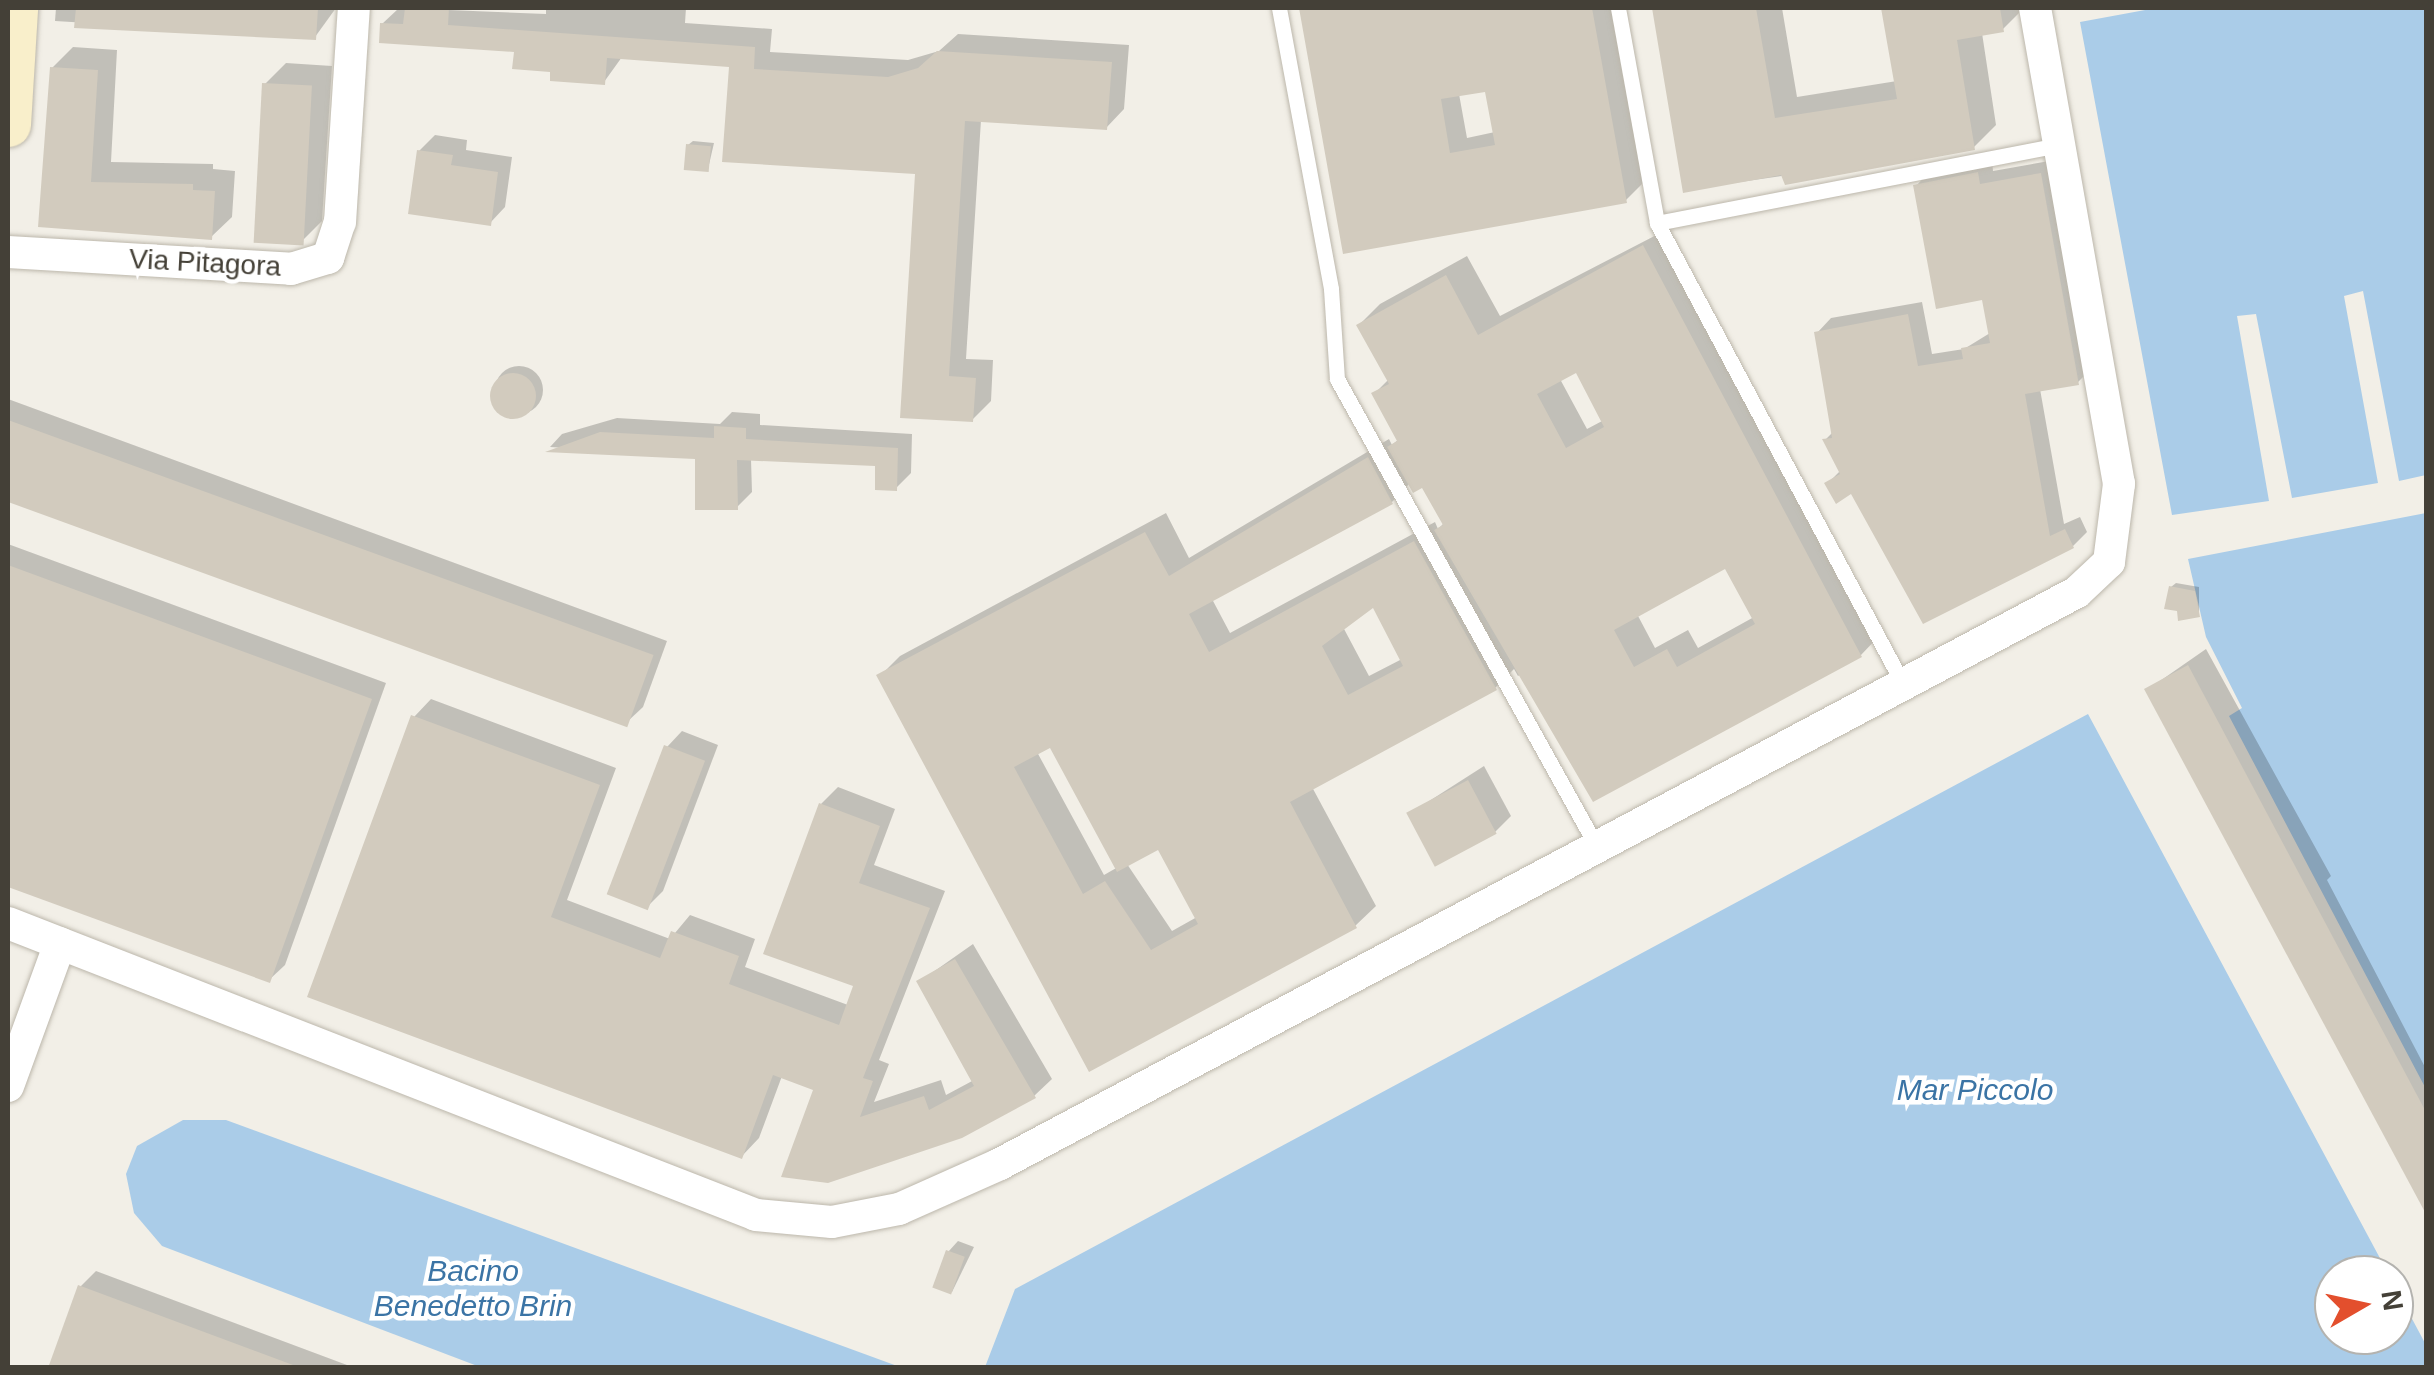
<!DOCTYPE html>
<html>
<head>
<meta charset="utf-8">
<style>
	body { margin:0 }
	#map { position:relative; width:2434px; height:1375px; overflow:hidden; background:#f2efe7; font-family:Helvetica,sans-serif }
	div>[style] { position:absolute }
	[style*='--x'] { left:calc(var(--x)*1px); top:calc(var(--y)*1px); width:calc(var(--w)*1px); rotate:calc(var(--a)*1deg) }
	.water>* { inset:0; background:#aacce8 }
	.shadow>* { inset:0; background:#0003 }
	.round { border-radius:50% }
	.building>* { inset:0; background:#d2cbbe; transform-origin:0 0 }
	.roads { filter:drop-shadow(0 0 2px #bcb7ab) drop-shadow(0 0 2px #bcb7ab) }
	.lane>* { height:15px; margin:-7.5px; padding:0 7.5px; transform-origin:7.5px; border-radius:7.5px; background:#fff }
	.street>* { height:32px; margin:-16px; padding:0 16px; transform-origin:16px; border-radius:16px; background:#fff }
	.secondary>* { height:45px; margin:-22.5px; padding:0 22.5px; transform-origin:22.5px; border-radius:22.5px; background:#f9efcb }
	span { translate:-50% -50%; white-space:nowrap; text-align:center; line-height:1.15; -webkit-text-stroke:9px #fff; paint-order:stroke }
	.street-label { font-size:28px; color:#444037 }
	.water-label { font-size:30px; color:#3b74a5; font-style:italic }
	.frame { position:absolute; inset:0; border:10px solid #444037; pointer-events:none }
	.north { position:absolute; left:2314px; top:1255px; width:100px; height:100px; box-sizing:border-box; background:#fff; border:2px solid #b4b3af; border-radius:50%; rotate:81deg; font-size:28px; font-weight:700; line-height:40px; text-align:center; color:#444037 }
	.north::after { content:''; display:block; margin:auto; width:35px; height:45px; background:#e34f2d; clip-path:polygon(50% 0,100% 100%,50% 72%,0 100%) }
</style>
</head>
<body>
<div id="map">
	<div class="water">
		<i style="clip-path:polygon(2156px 8px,2426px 8px,2426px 475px,2399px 481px,2363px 291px,2344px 296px,2378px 483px,2292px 498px,2256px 314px,2237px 316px,2269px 501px,2172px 515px,2080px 22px)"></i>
		<i style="clip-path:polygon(2426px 513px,2426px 1089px,2229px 716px,2242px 708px,2206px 637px,2188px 559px)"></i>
		<i style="clip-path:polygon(2088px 714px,2389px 1275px,2334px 1275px,2334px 1335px,2394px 1335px,2394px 1285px,2426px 1345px,2426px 1367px,985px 1367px,1015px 1289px)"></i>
		<i style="clip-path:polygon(183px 1120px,226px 1120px,900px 1367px,480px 1367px,162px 1246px,134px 1213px,126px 1174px,137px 1146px)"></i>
	</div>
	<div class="shadow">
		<i style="clip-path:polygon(56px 8px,336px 8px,315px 37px,55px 21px)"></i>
		<i style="clip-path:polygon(399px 8px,546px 14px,546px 8px,686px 8px,685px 23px,772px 29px,770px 52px,908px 60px,939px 51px,958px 34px,1129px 45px,1124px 109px,1106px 128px,981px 120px,966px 359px,993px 360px,991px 401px,972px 420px,903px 415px,918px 171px,731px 65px,622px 57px,604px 82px,553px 70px,516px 50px,382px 24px)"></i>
		<i style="clip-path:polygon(evenodd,1301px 8px,1612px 8px,1643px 183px,1626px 200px,1345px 251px,1301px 8px,1487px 89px,1495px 132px,1467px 138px,1459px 94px,1487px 89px)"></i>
		<i style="clip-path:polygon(1653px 8px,1782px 8px,1797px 97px,1897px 81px,1884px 8px,2024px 8px,2003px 29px,1982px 33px,1996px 125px,1973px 148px,1685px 190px)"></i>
		<i style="clip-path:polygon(73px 47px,117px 50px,111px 162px,213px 164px,213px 169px,235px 171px,232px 217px,211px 237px,41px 225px,52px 68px)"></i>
		<i style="clip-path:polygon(286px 63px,332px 66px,322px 221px,301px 242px,256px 241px,265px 84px)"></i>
		<i style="clip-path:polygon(435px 135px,467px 140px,466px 150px,512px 157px,505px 207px,490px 223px,419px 151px)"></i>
		<i style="clip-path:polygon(693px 141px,714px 143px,708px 169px,688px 145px)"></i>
		<i style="clip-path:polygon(1992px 160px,1993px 171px,2055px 160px,2092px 368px,2078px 382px,2040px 389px,2064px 524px,2080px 517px,2087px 532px,2073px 546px,1827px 484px,1841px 470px,1825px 440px,1834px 431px,1817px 333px,1831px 318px,1922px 302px,1932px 354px,1964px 349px,1990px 333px,1984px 297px,1916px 186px,1930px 171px)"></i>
		<i style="clip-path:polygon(evenodd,1666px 230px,1881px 634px,1861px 655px,1594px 798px,1525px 671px,1518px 676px,1514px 669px,1495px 688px,1312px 787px,1376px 906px,1355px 926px,1090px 1068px,880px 676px,900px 656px,1166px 513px,1189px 558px,1389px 439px,1392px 445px,1399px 439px,1374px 394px,1389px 379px,1359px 325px,1380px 304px,1467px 256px,1500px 316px,1666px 230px,1577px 370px,1604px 420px,1587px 429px,1560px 379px,1577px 370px,1666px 230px,1410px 483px,1423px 484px,1444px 523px,1438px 529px,1435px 522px,1230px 633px,1212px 599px,1392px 502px,1410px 483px,1666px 230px,1726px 566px,1754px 617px,1698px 648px,1688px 630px,1655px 648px,1637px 614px,1726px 566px,1666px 230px,1374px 604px,1402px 659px,1369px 676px,1343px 627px,1374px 604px,1666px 230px,1051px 744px,1118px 867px,1104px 875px,1037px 752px,1051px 744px,1666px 230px,1159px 846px,1197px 917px,1172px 931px,1127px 864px,1159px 846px)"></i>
		<i class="round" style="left:495px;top:366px;width:48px;height:48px"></i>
		<i style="clip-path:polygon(8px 399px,667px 641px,643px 707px,627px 722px,8px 495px)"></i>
		<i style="clip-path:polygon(732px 412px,760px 414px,760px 425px,912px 434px,911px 473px,896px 488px,878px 464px,751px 459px,752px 492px,737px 507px,698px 456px,550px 447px,562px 434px,617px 418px,720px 424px)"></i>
		<i style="clip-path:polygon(8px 544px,386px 683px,285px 965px,269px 980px,8px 884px)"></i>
		<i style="clip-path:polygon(2176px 583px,2199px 587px,2199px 615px,2171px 587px)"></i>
		<i style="clip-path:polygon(2206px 649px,2331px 876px,2327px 880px,2426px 1069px,2426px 1206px,2147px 690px)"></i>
		<i style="clip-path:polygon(431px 699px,616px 768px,567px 900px,670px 939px,690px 915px,755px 939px,745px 967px,848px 1005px,856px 985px,821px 804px,838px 787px,895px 809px,874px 865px,945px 891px,879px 1060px,889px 1064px,874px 1102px,941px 1080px,946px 1095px,974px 1080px,919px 982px,973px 944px,1052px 1079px,1034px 1096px,828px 1180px,816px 1089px,782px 1076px,759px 1138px,742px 1156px,311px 996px,414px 717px)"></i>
		<i style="clip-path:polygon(682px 731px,718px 745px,663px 891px,647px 907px,667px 747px)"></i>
		<i style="clip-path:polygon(1484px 766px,1511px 816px,1495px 832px,1409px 814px)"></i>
		<i style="clip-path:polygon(958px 1241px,974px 1247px,952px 1292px,948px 1252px)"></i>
		<i style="clip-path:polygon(96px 1271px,355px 1368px,50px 1368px,80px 1287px)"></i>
	</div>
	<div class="building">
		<i style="clip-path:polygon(76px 8px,318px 8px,316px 40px,74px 28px)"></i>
		<i style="clip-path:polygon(405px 8px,449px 8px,448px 25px,755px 47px,754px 69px,888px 77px,918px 68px,937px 51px,1112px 62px,1107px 130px,965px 121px,949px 376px,976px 378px,973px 422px,900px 418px,915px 174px,722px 162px,729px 67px,607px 58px,605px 85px,550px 81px,550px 72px,512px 69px,514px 52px,379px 43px,380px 23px,403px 24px)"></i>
		<i style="clip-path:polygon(evenodd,1299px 8px,1592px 8px,1627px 203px,1343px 254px,1299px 8px,1485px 92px,1495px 145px,1450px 153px,1441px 99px,1485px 92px)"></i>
		<i style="clip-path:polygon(1652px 8px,1756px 8px,1775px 118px,1897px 99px,1881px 8px,2000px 8px,2004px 32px,1957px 40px,1975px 150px,1785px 185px,1781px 175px,1683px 193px)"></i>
		<i style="clip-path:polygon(50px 67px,98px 70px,91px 182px,193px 184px,193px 190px,215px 191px,212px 240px,38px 227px)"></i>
		<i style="left:262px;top:83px;width:50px;height:160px;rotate:3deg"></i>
		<i style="left:686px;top:144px;width:25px;height:26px;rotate:5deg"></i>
		<i style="clip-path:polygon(417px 150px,453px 155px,451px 165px,498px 172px,491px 226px,408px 214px)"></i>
		<i style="clip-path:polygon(1978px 172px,1980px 184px,2041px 173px,2079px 385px,2025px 394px,2050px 536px,2065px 529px,2074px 548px,1923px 624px,1851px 494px,1836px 504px,1824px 483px,1840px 474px,1822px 439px,1832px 438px,1814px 332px,1908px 314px,1918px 366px,1963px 359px,1961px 348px,1990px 343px,1982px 300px,1936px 309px,1913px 185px)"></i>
		<i style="clip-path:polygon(evenodd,1643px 245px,1862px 657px,1593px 802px,1434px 530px,1443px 525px,1422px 488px,1413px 493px,1387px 447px,1397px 441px,1371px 393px,1389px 384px,1356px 325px,1446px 275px,1478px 335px,1643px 245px,1576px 373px,1604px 427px,1566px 448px,1537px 394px,1576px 373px,1643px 245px,1725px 569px,1755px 624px,1677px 667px,1667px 649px,1634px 667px,1614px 630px,1725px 569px)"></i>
		<i class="round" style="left:490px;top:373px;width:46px;height:46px"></i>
		<i style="left:8px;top:420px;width:687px;height:77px;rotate:20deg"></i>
		<i style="clip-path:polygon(714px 426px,746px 428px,746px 439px,898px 448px,897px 491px,875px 490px,875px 466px,737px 460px,738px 510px,695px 510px,695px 459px,545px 452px,600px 432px,714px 438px)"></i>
		<i style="clip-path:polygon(evenodd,1368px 457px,1393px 504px,1189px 614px,1209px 652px,1414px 541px,1497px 690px,1290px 802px,1357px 928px,1089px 1072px,876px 675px,1145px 532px,1169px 576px,1368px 457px,1373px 608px,1403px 666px,1348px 695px,1322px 646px,1373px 608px,1368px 457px,1050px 748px,1117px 872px,1158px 850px,1198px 924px,1151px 950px,1105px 881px,1083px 894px,1014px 767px,1050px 748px)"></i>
		<i style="clip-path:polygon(8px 565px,372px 699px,270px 983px,8px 887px)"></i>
		<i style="clip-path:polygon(2169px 586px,2195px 591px,2200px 617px,2178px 621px,2177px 611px,2164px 609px)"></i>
		<i style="clip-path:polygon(2188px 665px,2426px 1112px,2426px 1214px,2144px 689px)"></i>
		<i style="clip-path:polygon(411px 715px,600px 785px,551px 917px,660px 958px,671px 931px,739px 956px,729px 984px,839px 1025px,853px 986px,763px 954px,819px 803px,880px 826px,859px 883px,930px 908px,863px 1078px,873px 1081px,860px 1117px,924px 1096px,929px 1110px,974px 1086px,916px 981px,955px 959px,1036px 1098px,962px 1138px,828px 1183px,781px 1177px,813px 1090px,773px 1075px,742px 1159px,307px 997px)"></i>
		<i style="left:664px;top:745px;width:44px;height:160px;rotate:21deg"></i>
		<i style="left:1468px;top:780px;width:61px;height:70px;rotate:62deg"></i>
		<i style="left:946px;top:1250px;width:20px;height:40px;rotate:20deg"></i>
		<i style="clip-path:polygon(78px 1285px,293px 1365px,292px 1368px,48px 1368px)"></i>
	</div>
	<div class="roads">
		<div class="lane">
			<i style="--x:1279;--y:8;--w:286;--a:79.5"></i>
			<i style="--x:1331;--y:289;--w:90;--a:86.2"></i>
			<i style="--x:1337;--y:379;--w:535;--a:60.95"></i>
			<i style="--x:1618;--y:8;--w:219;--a:79.7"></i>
			<i style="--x:1657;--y:223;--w:523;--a:61.91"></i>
			<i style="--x:1657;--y:223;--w:409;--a:-11"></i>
		</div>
		<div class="street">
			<i style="--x:8;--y:252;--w:284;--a:3.4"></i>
			<i style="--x:291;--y:269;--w:39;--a:-17"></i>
			<i style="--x:328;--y:258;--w:38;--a:-72"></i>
			<i style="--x:340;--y:222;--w:214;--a:-86.3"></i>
			<i style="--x:8;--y:923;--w:803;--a:21.32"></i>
			<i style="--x:756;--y:1215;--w:76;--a:5.3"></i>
			<i style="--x:832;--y:1222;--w:68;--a:-11"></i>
			<i style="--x:899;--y:1209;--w:111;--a:-24"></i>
			<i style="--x:1000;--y:1164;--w:1219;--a:-27.97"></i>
			<i style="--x:2077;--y:592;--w:44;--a:-43.2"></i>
			<i style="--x:2109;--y:562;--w:79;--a:-82.7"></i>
			<i style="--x:2119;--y:484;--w:483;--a:-100"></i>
			<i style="--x:8;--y:1086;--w:152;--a:-70"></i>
		</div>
		<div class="secondary">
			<i style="--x:8;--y:124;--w:116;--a:-86.5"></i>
		</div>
	</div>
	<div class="street-label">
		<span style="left:205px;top:263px;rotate:3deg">Via Pitagora</span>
	</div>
	<div class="water-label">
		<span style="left:1975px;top:1090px">Mar Piccolo</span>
		<span style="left:473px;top:1288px">Bacino<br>Benedetto Brin</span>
	</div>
	<div class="frame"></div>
	<div class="north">N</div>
</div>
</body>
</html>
